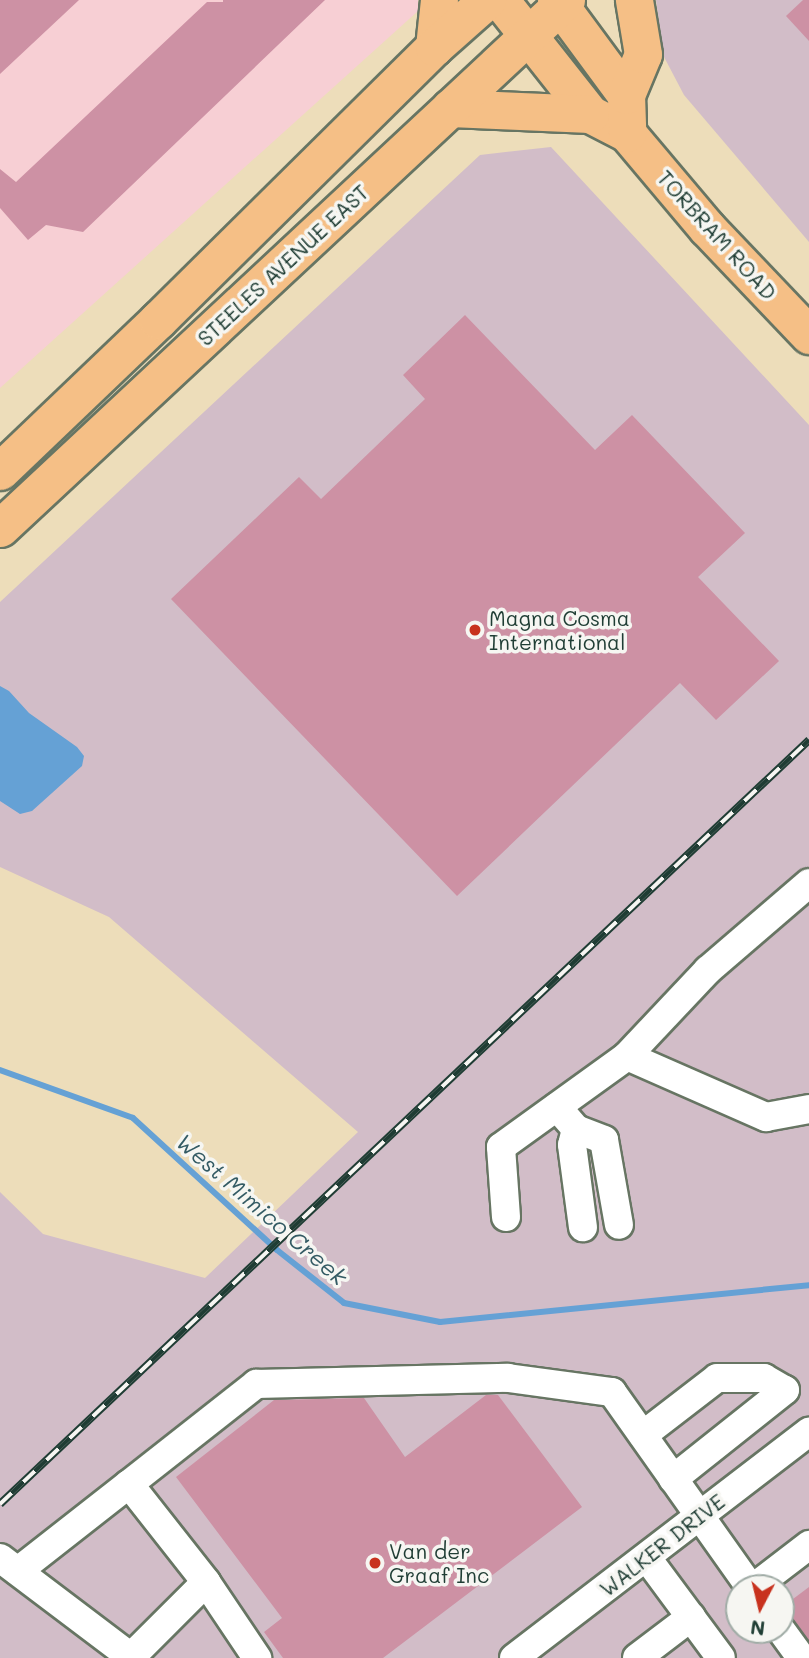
<!DOCTYPE html>
<html>
<head>
<meta charset="utf-8">
<style>
	body { margin:0 }
	#map { position:relative; width:809px; height:1658px; overflow:hidden; background:#edddba; font-family:Mali,sans-serif }
	div>[style] { position:absolute }
	[style*='--x'] { left:calc(var(--x)*1px); top:calc(var(--y)*1px); width:calc(var(--w)*1px); rotate:calc(var(--a)*1deg) }
	.built>* { inset:0; background:#f7cfd4 }
	.industrial>* { inset:0; background:#d2bdc8 }
	.water>* { inset:0; background:#65a1d5 }
	.stream>* { height:6px; margin:-3px; padding:0 3px; transform-origin:3px; border-radius:3px; background:#65a1d5 }
	.building>* { inset:0; background:#cd91a4 }
	.roads { filter:drop-shadow(2px 0 #677563) drop-shadow(-2px 0 #677563) drop-shadow(0 2px #677563) drop-shadow(0 -2px #677563) }
	.minor>* { height:28px; margin:-14px; padding:0 14px; transform-origin:14px; border-radius:14px; background:#fff }
	.major>* { height:37px; margin:-18.5px; padding:0 18.5px; transform-origin:18.5px; border-radius:18.5px; background:#f5bf86 }
	.rail>* { height:8px; margin-top:-4px; transform-origin:0; background:repeating-linear-gradient(90deg,#f6f6f2 0 16px,#1f3d34 0 32px); box-sizing:border-box; border-block:2px solid #1f3d34 }
	.dots>* { width:19px; height:19px; translate:-50% -50%; box-sizing:border-box; border:4px solid #f6f6f2; border-radius:50% }
	span { translate:-50% -50%; white-space:nowrap; text-align:center; line-height:1.15; -webkit-text-stroke:7px #f6f6f2; paint-order:stroke }
	.street-label { font-size:21px; color:#1f3d34 }
	.poi-label { font-size:21px; color:#1f3d34 }
	.left { translate:0 -50%; text-align:left }
	.water-label { font-size:23px; color:#345b64; font-style:italic }
	.north { position:absolute; left:725px; top:1574px; width:70px; height:70px; box-sizing:border-box; background:#f6f6f2; border:2px solid #a0aca6; border-radius:50%; rotate:187deg; font-size:19px; font-weight:700; line-height:28px; text-align:center; color:#1f3d34 }
	.north::after { content:''; display:block; margin:auto; width:24px; height:32px; background:#c8321e; clip-path:polygon(50% 0,100% 100%,50% 72%,0 100%) }
</style>
</head>
<body>
<div id="map">
	<div class="built">
		<i style="clip-path:polygon(0 0,418px 0,418px 11px,0 388px)"></i>
	</div>
	<div class="industrial">
		<i style="clip-path:polygon(656px 0,809px 0,809px 242px,684px 95px,663px 55px)"></i>
		<i style="clip-path:polygon(evenodd,551px 147px,809px 425px,809px 1658px,0 1658px,0 1192px,43px 1234px,205px 1278px,358px 1132px,109px 917px,0 867px,0 602px,480px 155px,551px 147px,739px 1588px,781px 1588px,781px 1630px,739px 1630px,739px 1588px)"></i>
	</div>
	<div class="water">
		<i style="clip-path:polygon(0 686px,9px 691px,29px 713px,77px 747px,84px 756px,82px 766px,32px 811px,20px 814px,0 801px)"></i>
	</div>
	<div class="stream">
		<i style="--x:0;--y:1070;--w:141;--a:19.8"></i>
		<i style="--x:133;--y:1118;--w:195;--a:42.5"></i>
		<i style="--x:277;--y:1250;--w:85;--a:38.3"></i>
		<i style="--x:344;--y:1303;--w:98;--a:11.2"></i>
		<i style="--x:440;--y:1322;--w:371;--a:-5.7"></i>
	</div>
	<div class="building">
		<i style="clip-path:polygon(0 0,79px 0,0 74px)"></i>
		<i style="clip-path:polygon(223px 0,325px 0,83px 232px,46px 225px,28px 240px,0 208px,0 169px,16px 182px,207px 2px,223px 2px)"></i>
		<i style="clip-path:polygon(803px 0,809px 0,809px 41px,786px 16px)"></i>
		<i style="clip-path:polygon(465px 315px,595px 450px,632px 415px,745px 533px,698px 577px,779px 661px,716px 720px,680px 683px,457px 896px,171px 599px,299px 477px,321px 499px,425px 399px,403px 375px)"></i>
		<i style="clip-path:polygon(486px 1395px,498px 1395px,582px 1507px,383px 1658px,283px 1658px,264px 1632px,282px 1618px,176px 1477px,274px 1400px,364px 1398px,405px 1457px)"></i>
		<i style="clip-path:polygon(809px 1587px,809px 1641px,794px 1620px,781px 1612px,781px 1608px)"></i>
	</div>
	<div class="roads">
		<div class="minor">
			<i style="--x:627;--y:1056;--w:118;--a:-46.7"></i>
			<i style="--x:708;--y:970;--w:133;--a:-40.7"></i>
			<i style="--x:557;--y:1107;--w:29;--a:49"></i>
			<i style="--x:576;--y:1129;--w:30;--a:21"></i>
			<i style="--x:604;--y:1140;--w:86;--a:80"></i>
			<i style="--x:576;--y:1129;--w:16;--a:104"></i>
			<i style="--x:572;--y:1145;--w:83;--a:82.4"></i>
			<i style="--x:506;--y:1217;--w:70;--a:-94.1"></i>
			<i style="--x:501;--y:1147;--w:155;--a:-35.8"></i>
			<i style="--x:627;--y:1056;--w:152;--a:23.7"></i>
			<i style="--x:766;--y:1117;--w:44;--a:-10.5"></i>
			<i style="--x:643;--y:1435;--w:93;--a:-37.6"></i>
			<i style="--x:717;--y:1378;--w:47;--a:0"></i>
			<i style="--x:764;--y:1378;--w:24;--a:30"></i>
			<i style="--x:785;--y:1390;--w:143;--a:141.5"></i>
			<i style="--x:129;--y:1484;--w:162;--a:-38.2"></i>
			<i style="--x:256;--y:1384;--w:252;--a:-1.4"></i>
			<i style="--x:508;--y:1378;--w:105;--a:7.7"></i>
			<i style="--x:612;--y:1392;--w:240;--a:54.7"></i>
			<i style="--x:0;--y:1558;--w:166;--a:37.1"></i>
			<i style="--x:647;--y:1558;--w:124;--a:53.5"></i>
			<i style="--x:18;--y:1571;--w:141;--a:-38.1"></i>
			<i style="--x:129;--y:1484;--w:125;--a:51.8"></i>
			<i style="--x:753;--y:1588;--w:71;--a:-37.5"></i>
			<i style="--x:781;--y:1630;--w:34;--a:54"></i>
			<i style="--x:131;--y:1657;--w:106;--a:-45"></i>
			<i style="--x:206;--y:1582;--w:92;--a:56.1"></i>
			<i style="--x:514;--y:1658;--w:372;--a:-37.5"></i>
			<i style="--x:637;--y:1658;--w:68;--a:-37.2"></i>
		</div>
		<div class="major">
			<i style="--x:500;--y:0;--w:145;--a:51.7"></i>
			<i style="--x:590;--y:114;--w:42;--a:27.2"></i>
			<i style="--x:627;--y:133;--w:124;--a:49.9"></i>
			<i style="--x:707;--y:228;--w:148;--a:46.4"></i>
			<i style="--x:556;--y:0;--w:118;--a:53.6"></i>
			<i style="--x:626;--y:95;--w:38;--a:88"></i>
			<i style="--x:434;--y:47;--w:47;--a:-83.9"></i>
			<i style="--x:626;--y:95;--w:44;--a:-67.5"></i>
			<i style="--x:643;--y:54;--w:55;--a:-99.5"></i>
			<i style="--x:450;--y:108;--w:140;--a:2.5"></i>
			<i style="--x:0;--y:471;--w:219;--a:-43.7"></i>
			<i style="--x:158;--y:320;--w:388;--a:-44.7"></i>
			<i style="--x:434;--y:47;--w:71;--a:-41.6"></i>
			<i style="--x:0;--y:528;--w:774;--a:-43.01"></i>
		</div>
	</div>
	<div class="rail">
		<i style="--x:0;--y:1504;--w:1113;--a:-43.36"></i>
	</div>
	<div class="dots">
		<i style="left:475px;top:630px;background:#c8321e"></i>
		<i style="left:375px;top:1563px;background:#c8321e"></i>
	</div>
	<div class="street-label">
		<span style="left:717px;top:235px;rotate:48deg">TORBRAM ROAD</span>
		<span style="left:283px;top:265px;rotate:-43deg">STEELES AVENUE EAST</span>
		<span style="left:662px;top:1545px;rotate:-38deg">WALKER DRIVE</span>
	</div>
	<div class="poi-label">
		<span class="left" style="left:489px;top:630px">Magna Cosma<br>International</span>
		<span class="left" style="left:389px;top:1563px">Van der<br>Graaf Inc</span>
	</div>
	<div class="water-label">
		<span style="left:262px;top:1209px;rotate:41deg">West Mimico Creek</span>
	</div>
	<div class="north">N</div>
</div>
</body>
</html>
